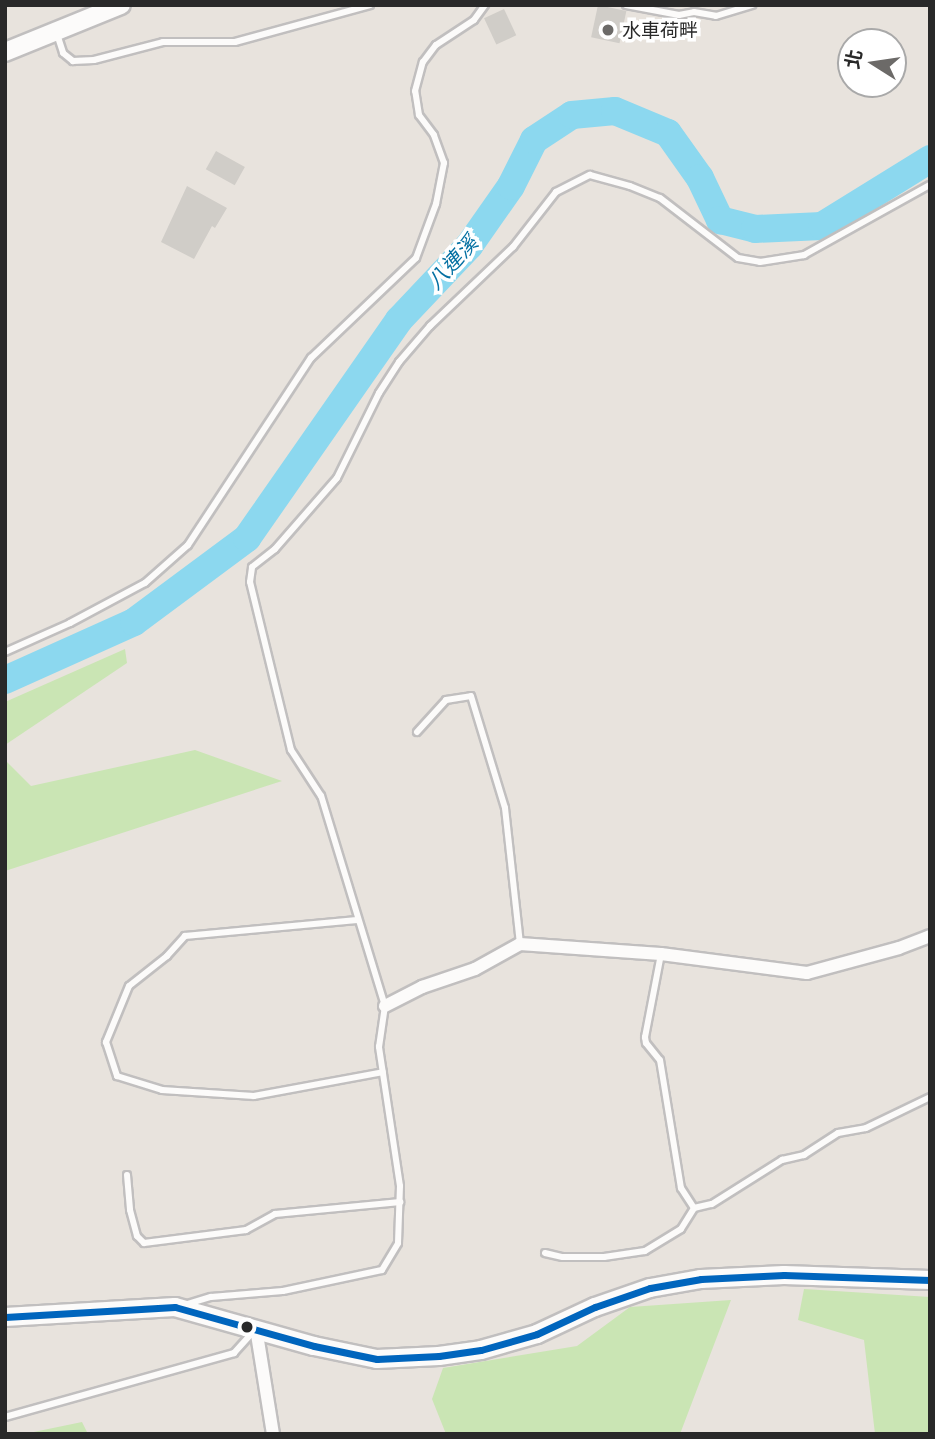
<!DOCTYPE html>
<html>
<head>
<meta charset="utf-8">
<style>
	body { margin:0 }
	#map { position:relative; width:935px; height:1439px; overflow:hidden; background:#e8e3dd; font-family:"Titillium Web","Noto Sans TC",sans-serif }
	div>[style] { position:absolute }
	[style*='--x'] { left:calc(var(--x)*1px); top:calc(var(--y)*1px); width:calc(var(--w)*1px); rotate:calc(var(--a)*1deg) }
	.green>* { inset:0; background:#cae5b4 }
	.river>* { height:28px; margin:-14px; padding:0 14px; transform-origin:14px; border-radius:14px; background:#8cd8ef }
	.building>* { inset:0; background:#d0cdc8; transform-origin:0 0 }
	.roads { filter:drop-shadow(2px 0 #c1bfbf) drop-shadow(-2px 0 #c1bfbf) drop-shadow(0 2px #c1bfbf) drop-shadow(0 -2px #c1bfbf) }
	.lane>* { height:6px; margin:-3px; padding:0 3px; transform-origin:3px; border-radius:3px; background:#fcfbfa }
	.street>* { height:12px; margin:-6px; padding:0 6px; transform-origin:6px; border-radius:6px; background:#fcfbfa }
	.secondary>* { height:18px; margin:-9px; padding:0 9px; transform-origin:9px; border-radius:9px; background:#fcfbfa }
	.bus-1>* { height:7px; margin:-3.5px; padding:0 3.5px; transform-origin:3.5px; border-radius:3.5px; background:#0065bd }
	.dots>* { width:19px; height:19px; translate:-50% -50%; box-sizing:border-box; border:4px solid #fff; border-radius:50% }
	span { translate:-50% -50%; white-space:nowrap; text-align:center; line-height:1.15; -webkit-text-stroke:7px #fff; paint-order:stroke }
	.poi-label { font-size:19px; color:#292929 }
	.left { translate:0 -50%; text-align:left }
	.water-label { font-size:21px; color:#0470a2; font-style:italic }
	.frame { position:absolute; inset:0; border:7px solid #292929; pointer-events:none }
	.north { position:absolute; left:837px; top:28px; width:70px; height:70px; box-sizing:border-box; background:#fff; border:2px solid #a9a9a9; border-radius:50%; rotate:282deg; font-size:19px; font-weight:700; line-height:28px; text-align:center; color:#292929 }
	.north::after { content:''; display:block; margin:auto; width:24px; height:32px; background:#6c6a68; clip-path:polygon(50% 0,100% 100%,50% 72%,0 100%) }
</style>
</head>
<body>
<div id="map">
	<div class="green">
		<i style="clip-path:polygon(125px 649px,127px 663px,5px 745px,5px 702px)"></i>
		<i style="clip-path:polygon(195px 750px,282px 781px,5px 871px,5px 760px,31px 786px)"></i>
		<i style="clip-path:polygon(804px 1289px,930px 1297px,930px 1434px,875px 1434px,864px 1340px,798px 1320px)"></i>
		<i style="clip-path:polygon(731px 1300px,680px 1434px,446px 1434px,432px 1399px,443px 1368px,577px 1346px,630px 1307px)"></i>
		<i style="clip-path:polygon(82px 1422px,88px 1434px,24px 1434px)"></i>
	</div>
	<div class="river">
		<i style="--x:5;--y:680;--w:141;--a:-24.2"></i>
		<i style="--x:134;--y:622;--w:141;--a:-36.6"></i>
		<i style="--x:247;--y:538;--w:266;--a:-55.1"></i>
		<i style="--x:399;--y:320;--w:102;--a:-46.6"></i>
		<i style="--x:469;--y:246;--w:73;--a:-55"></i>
		<i style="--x:511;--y:186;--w:51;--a:-63.4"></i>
		<i style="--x:534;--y:140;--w:45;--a:-33.3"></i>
		<i style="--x:572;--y:115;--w:43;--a:-5.3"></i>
		<i style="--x:615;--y:111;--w:57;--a:22.5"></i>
		<i style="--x:668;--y:133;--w:55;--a:54.6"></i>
		<i style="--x:700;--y:178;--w:47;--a:64.5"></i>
		<i style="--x:720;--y:220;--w:36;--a:14"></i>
		<i style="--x:755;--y:229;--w:67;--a:-2.6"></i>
		<i style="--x:822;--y:226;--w:127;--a:-31.8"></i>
	</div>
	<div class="building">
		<i style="left:598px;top:5px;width:29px;height:33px;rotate:12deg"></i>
		<i style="left:504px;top:9px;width:29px;height:22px;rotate:65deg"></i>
		<i style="left:216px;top:151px;width:33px;height:21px;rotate:29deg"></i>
		<i style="clip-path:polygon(187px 186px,227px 208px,215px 228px,212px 226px,194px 259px,161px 242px)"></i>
	</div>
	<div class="roads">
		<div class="lane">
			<i style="--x:626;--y:5;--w:54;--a:10.7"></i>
			<i style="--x:679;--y:15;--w:15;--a:-11"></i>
			<i style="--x:694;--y:12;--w:22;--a:10"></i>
			<i style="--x:716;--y:16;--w:38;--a:-17"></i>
			<i style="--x:57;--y:34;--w:20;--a:72"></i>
			<i style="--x:63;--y:53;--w:13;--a:39"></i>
			<i style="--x:73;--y:61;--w:21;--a:-3"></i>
			<i style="--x:94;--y:60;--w:71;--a:-14.6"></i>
			<i style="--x:163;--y:42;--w:72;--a:0"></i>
			<i style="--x:235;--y:42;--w:140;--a:-15.3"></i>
			<i style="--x:5;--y:652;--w:71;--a:-24"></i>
			<i style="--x:70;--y:623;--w:85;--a:-28.1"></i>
			<i style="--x:145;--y:583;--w:57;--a:-41.5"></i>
			<i style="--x:188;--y:545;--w:224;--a:-56.7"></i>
			<i style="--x:311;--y:358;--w:145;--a:-43.6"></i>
			<i style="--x:416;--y:258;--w:58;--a:-69.7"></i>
			<i style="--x:436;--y:204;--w:42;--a:-79"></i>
			<i style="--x:444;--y:163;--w:30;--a:-110"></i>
			<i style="--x:434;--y:135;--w:25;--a:-127"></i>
			<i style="--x:419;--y:115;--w:24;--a:-99"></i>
			<i style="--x:415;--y:91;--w:30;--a:-75"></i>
			<i style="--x:423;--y:62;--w:21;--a:-53"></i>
			<i style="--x:436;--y:45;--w:45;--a:-33.3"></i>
			<i style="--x:474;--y:20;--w:19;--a:-54"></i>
			<i style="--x:417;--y:732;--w:43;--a:-47.8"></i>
			<i style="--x:446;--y:700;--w:25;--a:-9"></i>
			<i style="--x:471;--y:696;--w:117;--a:73.1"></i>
			<i style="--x:505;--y:808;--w:137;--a:83.7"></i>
			<i style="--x:357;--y:920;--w:173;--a:174.7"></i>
			<i style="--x:185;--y:936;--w:27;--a:132"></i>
			<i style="--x:167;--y:956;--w:48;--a:141.7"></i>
			<i style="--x:129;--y:986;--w:61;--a:112.3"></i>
			<i style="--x:106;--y:1042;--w:36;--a:72"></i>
			<i style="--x:117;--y:1076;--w:47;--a:17.3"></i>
			<i style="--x:162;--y:1090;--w:92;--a:3.7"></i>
			<i style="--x:254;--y:1096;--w:131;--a:-10.5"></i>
			<i style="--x:661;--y:954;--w:85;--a:100.9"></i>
			<i style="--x:645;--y:1037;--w:6;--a:81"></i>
			<i style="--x:646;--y:1043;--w:22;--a:51"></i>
			<i style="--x:660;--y:1060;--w:130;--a:80.7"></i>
			<i style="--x:681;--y:1188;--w:24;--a:57"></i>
			<i style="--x:127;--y:1175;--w:35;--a:85"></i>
			<i style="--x:130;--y:1210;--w:27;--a:75"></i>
			<i style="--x:137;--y:1236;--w:10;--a:45"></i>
			<i style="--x:144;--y:1243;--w:103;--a:-7.3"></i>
			<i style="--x:246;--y:1230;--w:33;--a:-29"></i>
			<i style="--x:275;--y:1214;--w:126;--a:-5.5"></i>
			<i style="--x:545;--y:1253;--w:18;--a:13"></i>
			<i style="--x:563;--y:1257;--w:41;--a:0"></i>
			<i style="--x:604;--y:1257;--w:41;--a:-8.3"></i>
			<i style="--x:645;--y:1251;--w:42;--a:-31.4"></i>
			<i style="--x:681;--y:1229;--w:25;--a:-58"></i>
			<i style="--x:694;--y:1208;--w:18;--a:-13"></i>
			<i style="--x:712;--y:1204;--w:83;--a:-32.2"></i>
			<i style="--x:782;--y:1160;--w:23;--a:-13"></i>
			<i style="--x:804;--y:1155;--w:40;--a:-32.9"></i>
			<i style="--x:838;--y:1133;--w:28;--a:-10"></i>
			<i style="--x:866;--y:1128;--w:71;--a:-25.8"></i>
			<i style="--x:184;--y:1305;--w:28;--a:-17"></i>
			<i style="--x:211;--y:1297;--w:72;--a:-4.8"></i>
			<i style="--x:283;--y:1291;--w:101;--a:-12"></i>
			<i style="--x:382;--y:1270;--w:31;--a:-59"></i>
			<i style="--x:398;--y:1243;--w:57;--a:-88"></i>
			<i style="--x:400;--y:1186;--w:141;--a:-98.6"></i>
			<i style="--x:379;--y:1047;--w:41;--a:-81.7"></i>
			<i style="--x:385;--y:1006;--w:220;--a:-106.9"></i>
			<i style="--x:321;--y:796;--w:55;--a:-123.1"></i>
			<i style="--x:291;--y:750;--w:173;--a:-103.7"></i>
			<i style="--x:250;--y:582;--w:15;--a:-82"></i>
			<i style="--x:252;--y:567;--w:29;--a:-38"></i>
			<i style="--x:275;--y:549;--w:94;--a:-48.9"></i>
			<i style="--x:337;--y:478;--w:95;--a:-63.7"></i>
			<i style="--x:379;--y:393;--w:37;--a:-57"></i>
			<i style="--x:399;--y:362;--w:48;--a:-49.3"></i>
			<i style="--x:430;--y:326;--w:115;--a:-43.6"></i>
			<i style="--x:513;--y:247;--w:70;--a:-52"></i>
			<i style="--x:556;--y:192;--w:38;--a:-27"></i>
			<i style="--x:590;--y:175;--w:41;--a:15.4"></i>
			<i style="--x:630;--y:186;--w:32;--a:22"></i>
			<i style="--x:660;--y:198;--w:98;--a:37.6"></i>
			<i style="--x:738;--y:258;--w:22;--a:10"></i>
			<i style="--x:760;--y:262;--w:45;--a:-9"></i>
			<i style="--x:804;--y:255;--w:144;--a:-29.1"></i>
			<i style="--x:5;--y:1417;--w:238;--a:-15.6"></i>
			<i style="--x:234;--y:1353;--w:28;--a:-48"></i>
		</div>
		<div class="street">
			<i style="--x:385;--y:1006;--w:42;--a:-27.2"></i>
			<i style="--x:422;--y:987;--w:56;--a:-18.8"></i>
			<i style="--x:475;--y:969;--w:51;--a:-29.1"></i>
			<i style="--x:520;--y:944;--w:141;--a:4.1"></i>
			<i style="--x:661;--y:954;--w:147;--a:7.4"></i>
			<i style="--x:807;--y:973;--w:95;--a:-15.2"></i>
			<i style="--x:899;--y:948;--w:33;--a:-21"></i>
			<i style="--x:256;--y:1328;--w:107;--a:80.9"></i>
		</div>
		<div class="secondary">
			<i style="--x:5;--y:52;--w:125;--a:-22.1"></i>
			<i style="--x:5;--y:1317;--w:170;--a:-3.4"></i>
			<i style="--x:175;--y:1307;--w:144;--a:15.7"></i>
			<i style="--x:314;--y:1346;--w:64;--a:11.7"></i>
			<i style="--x:377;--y:1359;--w:62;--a:-2.8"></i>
			<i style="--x:439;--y:1356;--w:42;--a:-8.1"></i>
			<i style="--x:481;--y:1350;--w:58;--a:-15.9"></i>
			<i style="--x:537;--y:1334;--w:64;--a:-25"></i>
			<i style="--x:595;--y:1307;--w:58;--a:-19.1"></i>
			<i style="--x:650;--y:1288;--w:52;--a:-10"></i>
			<i style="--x:701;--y:1279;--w:83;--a:-2.8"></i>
			<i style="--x:784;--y:1275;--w:146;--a:2"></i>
		</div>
	</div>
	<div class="bus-1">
		<i style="--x:5;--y:1317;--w:170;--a:-3.4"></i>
		<i style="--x:175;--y:1307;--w:144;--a:15.7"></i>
		<i style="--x:314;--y:1346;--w:64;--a:11.7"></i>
		<i style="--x:377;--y:1359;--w:62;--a:-2.8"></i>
		<i style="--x:439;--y:1356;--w:42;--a:-8.1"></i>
		<i style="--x:481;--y:1350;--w:58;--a:-15.9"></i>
		<i style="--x:537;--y:1334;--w:64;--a:-25"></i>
		<i style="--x:595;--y:1307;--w:58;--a:-19.1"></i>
		<i style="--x:650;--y:1288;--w:52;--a:-10"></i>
		<i style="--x:701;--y:1279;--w:83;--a:-2.8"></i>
		<i style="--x:784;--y:1275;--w:146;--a:2"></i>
	</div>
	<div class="dots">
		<i style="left:608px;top:30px;background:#6c6a68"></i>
		<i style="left:247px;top:1327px;background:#292929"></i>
	</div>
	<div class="poi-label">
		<span class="left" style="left:622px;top:30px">水車荷畔</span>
	</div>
	<div class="water-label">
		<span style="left:452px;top:262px;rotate:-48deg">八連溪</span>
	</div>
	<div class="frame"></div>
	<div class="north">北</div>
</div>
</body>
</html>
